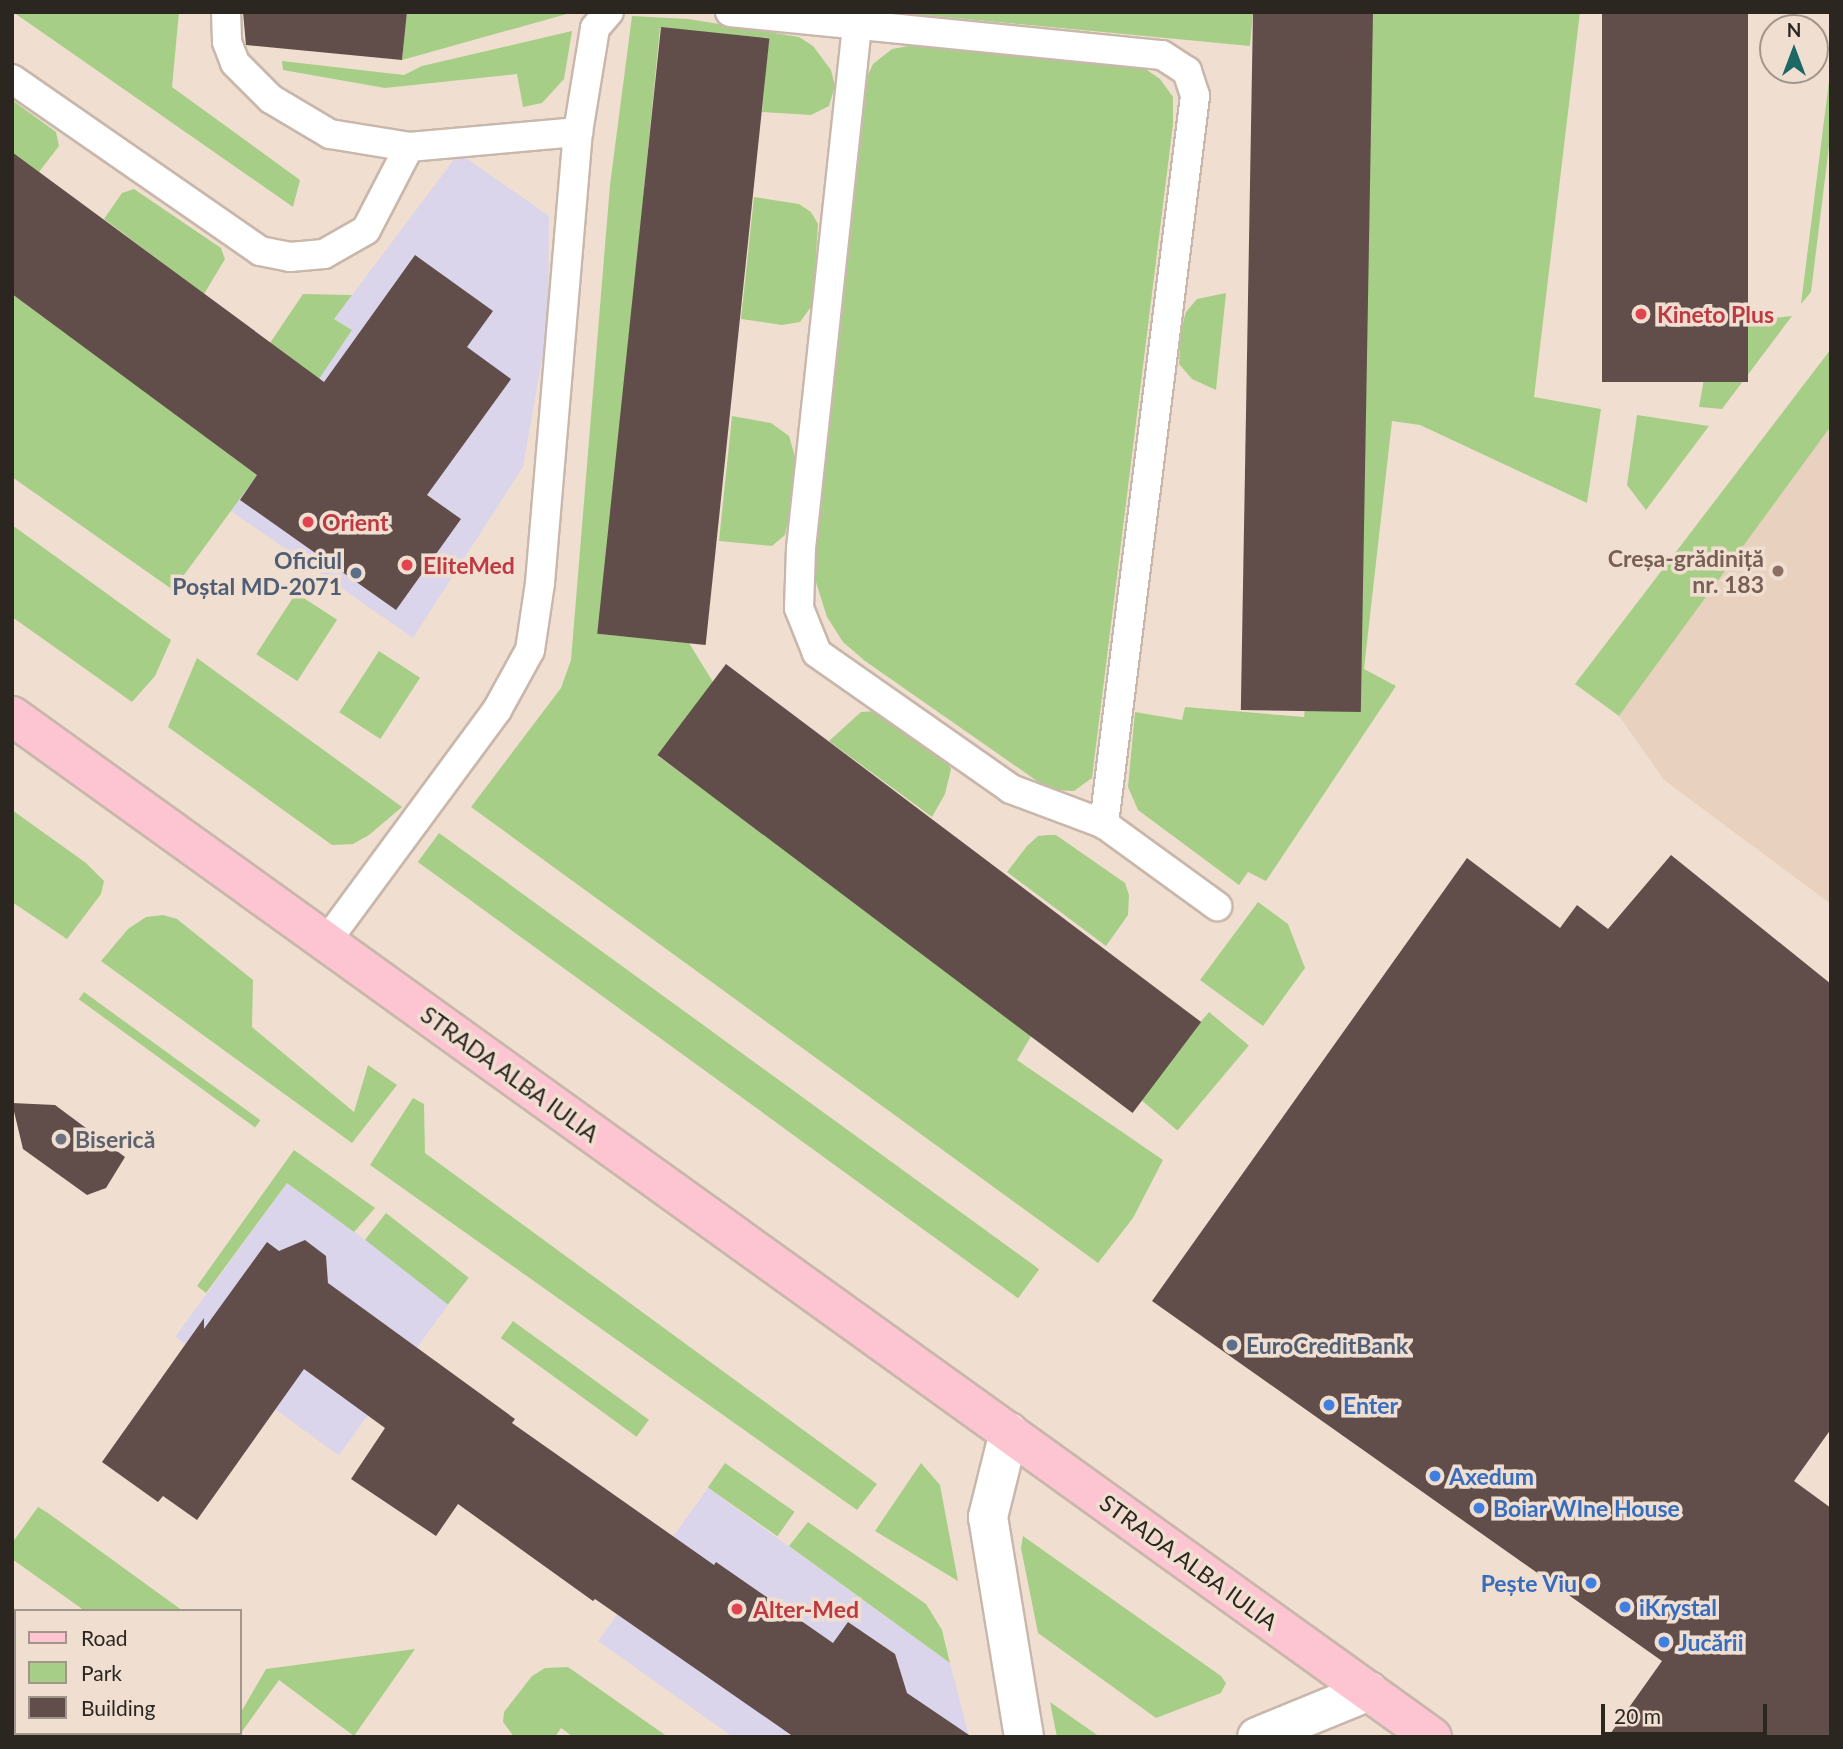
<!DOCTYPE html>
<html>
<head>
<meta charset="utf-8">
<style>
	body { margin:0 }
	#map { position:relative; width:1843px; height:1749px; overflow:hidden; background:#f0dfd1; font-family:Lato,sans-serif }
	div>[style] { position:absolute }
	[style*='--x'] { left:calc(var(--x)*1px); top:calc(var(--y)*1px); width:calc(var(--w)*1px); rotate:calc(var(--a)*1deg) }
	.commercial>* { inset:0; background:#dad5ea; transform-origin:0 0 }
	.built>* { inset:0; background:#e8d1be }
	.green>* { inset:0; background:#a7ce87; transform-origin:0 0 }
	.building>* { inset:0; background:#614e4b; transform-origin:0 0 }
	.roads { filter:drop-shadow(2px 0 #c8b7aa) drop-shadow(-2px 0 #c8b7aa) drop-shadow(0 2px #c8b7aa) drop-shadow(0 -2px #c8b7aa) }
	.service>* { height:28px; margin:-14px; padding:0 14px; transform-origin:14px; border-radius:14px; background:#fff }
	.minor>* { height:38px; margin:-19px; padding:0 19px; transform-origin:19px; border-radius:19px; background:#fff }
	.primary>* { height:38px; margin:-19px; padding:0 19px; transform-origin:19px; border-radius:19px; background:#fdc5d1 }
	.dots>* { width:19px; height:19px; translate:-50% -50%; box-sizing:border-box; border:4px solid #f0dfd1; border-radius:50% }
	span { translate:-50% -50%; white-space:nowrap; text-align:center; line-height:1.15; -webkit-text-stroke:7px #f0dfd1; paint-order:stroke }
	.health-label { font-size:23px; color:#be3a42; font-weight:700 }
	.left { translate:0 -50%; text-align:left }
	.education-label { font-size:23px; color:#785e54; font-weight:700 }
	.right { translate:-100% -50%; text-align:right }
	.service-label { font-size:23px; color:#4e5e75; font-weight:700 }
	.street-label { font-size:23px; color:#2c2621 }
	.worship-label { font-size:23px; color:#5b616d; font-weight:700 }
	.shop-label { font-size:23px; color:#366cbe; font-weight:700 }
	.frame { position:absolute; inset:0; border:14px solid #2c2621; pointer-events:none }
	.legend { position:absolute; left:14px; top:1609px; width:228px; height:126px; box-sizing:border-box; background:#f0dfd1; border:2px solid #a2958b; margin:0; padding:9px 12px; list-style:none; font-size:21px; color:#2c2621 }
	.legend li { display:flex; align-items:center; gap:14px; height:35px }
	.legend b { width:35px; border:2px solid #a2958b }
	.north { position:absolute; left:1759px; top:14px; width:70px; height:70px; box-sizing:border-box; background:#f0dfd1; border:2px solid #a2958b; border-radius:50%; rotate:0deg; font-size:19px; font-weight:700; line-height:28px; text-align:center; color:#2c2621 }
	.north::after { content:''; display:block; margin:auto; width:24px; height:32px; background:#1d6864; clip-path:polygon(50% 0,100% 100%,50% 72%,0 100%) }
	.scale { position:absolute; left:1601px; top:1704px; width:166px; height:32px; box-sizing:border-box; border:4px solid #2c2621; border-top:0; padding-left:9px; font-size:21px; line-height:24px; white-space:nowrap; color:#2c2621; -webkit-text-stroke:5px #f0dfd1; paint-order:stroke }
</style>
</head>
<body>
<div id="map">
	<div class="commercial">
		<i style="clip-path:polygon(459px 153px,549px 216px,548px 325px,523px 467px,413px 638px,231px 511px,257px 474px,250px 470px,352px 330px,334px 319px)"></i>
		<i style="left:287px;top:1183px;width:202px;height:190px;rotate:36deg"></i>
		<i style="clip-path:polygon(708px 1488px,950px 1663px,969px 1737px,733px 1737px,598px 1641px)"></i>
	</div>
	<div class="built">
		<i style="clip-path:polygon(1831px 426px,1831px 904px,1664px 780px,1619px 716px)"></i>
	</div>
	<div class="green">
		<i style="clip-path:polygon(13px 12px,179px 12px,172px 87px,300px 180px,293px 207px)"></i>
		<i style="clip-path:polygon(407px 12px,574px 12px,402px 60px)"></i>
		<i style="clip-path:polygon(892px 12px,1253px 12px,1250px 46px)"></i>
		<i style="clip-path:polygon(1341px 12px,1580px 12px,1534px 397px,1601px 409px,1587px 503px,1420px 425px,1392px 421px,1364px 669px,1396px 686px,1266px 881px,1248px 872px,1239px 885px,1138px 810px,1128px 787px,1135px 712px,1182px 720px,1185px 707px,1304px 717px,1373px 16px)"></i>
		<i style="clip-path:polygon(632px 16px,688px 19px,799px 37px,813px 46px,831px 70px,835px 86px,829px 106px,811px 115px,762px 112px,769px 38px,660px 28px,600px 634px,689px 643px,713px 682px,658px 756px,1033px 1033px,1017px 1060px,1163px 1160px,1133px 1218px,1098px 1263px,471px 807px,561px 688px,571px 660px,610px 185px)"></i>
		<i style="clip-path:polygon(572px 31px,564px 79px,542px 103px,523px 107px,517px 74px,385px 88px,283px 70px,282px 61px,404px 75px,422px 66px)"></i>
		<i style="clip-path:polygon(909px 46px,1144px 68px,1160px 79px,1173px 97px,1173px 124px,1092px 778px,1074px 791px,1055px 790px,1037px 781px,865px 661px,843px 642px,827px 617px,814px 576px,868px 75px,873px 64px,892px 49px)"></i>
		<i style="clip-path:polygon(1831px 65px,1831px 130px,1811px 292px,1801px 304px)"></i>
		<i style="clip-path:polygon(12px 100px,56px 132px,59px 146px,39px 172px,12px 152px)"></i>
		<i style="clip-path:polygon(134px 189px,221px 248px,225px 259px,204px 294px,104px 219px,122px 193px)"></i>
		<i style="clip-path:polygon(754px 197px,799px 204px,811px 212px,818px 224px,813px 304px,800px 322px,782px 325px,741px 319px)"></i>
		<i style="clip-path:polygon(1226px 293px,1216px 390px,1192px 379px,1179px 364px,1181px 329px,1186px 312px,1197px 299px)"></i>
		<i style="clip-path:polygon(12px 294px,258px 474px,173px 590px,12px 477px)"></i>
		<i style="clip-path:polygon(303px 294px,352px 295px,334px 319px,352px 330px,319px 379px,270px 343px)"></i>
		<i style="clip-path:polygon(1731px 315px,1756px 320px,1792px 316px,1722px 409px,1699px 407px,1704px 379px,1720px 377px)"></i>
		<i style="clip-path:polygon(1831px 349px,1831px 426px,1619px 716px,1575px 684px)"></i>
		<i style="clip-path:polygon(1637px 415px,1709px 426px,1646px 510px,1627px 485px)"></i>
		<i style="clip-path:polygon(732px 416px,771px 423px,789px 436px,796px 460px,792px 504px,785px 535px,772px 546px,719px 541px)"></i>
		<i style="clip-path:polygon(12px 525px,171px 640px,155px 676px,132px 702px,12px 617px)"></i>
		<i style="left:296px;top:593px;width:49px;height:73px;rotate:33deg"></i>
		<i style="left:379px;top:651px;width:49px;height:73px;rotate:33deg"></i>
		<i style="clip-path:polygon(197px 658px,402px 807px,369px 835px,353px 844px,332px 845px,168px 727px)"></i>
		<i style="clip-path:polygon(876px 711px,942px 755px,951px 769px,945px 794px,932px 817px,829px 741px,861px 712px)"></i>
		<i style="clip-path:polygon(12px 810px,86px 863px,104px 881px,101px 894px,67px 939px,12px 902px)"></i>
		<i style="left:439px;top:833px;width:742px;height:36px;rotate:36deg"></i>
		<i style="clip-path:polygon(1048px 835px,1056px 835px,1125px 883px,1129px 895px,1128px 915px,1106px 946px,1007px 872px,1027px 846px,1038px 836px)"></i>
		<i style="clip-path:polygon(1258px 902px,1288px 924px,1305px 968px,1263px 1026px,1200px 980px)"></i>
		<i style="clip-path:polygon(163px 915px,177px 919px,253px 980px,252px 1027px,354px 1112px,368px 1065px,397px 1085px,352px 1143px,101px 961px,128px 929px,146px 917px)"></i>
		<i style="left:84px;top:992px;width:218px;height:9px;rotate:36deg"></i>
		<i style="left:1209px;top:1012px;width:52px;height:111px;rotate:40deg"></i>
		<i style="clip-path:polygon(413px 1098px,424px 1104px,425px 1153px,877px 1484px,857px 1510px,370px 1165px)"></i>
		<i style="clip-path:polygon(294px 1150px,375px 1208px,354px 1232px,287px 1183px,206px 1293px,197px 1286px)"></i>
		<i style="left:386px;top:1213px;width:105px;height:34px;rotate:38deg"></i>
		<i style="left:513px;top:1321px;width:168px;height:21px;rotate:36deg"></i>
		<i style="left:725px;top:1463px;width:85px;height:30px;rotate:35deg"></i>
		<i style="clip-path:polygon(921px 1463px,940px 1485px,958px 1581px,875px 1531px)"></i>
		<i style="clip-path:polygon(38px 1507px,48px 1513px,183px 1611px,85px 1611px,12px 1559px,12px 1543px)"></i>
		<i style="clip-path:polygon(808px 1522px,926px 1604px,942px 1630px,950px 1663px,789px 1546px)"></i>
		<i style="clip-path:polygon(1023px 1536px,1221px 1676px,1226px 1683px,1221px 1693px,1156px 1718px,1038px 1633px,1021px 1548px)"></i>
		<i style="clip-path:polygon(415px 1649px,354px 1736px,279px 1680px,238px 1737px,168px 1737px,168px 1733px,240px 1733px,240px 1714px,266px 1669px)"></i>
		<i style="clip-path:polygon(568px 1667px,668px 1737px,573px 1737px,561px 1728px,555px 1737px,514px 1737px,503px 1722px,504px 1712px,532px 1676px,545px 1668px)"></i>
		<i style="clip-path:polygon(1050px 1702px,1100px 1737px,1057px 1737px)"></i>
	</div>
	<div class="building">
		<i style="clip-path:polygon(243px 12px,407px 12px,402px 60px,246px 45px)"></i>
		<i style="left:1253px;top:12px;width:120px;height:698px;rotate:1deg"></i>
		<i style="left:1602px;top:12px;width:146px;height:370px"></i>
		<i style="left:661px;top:27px;width:109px;height:610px;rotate:6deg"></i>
		<i style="clip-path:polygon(12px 152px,324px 382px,415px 255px,493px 311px,467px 347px,511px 379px,427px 495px,461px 519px,396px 610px,240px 500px,257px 475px,12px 294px)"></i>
		<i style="left:726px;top:664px;width:595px;height:114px;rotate:37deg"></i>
		<i style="clip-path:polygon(1671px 855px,1831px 984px,1831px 1429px,1794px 1481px,1831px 1508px,1831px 1737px,1608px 1737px,1662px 1661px,1152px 1301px,1467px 858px,1560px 928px,1577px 905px,1608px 929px)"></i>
		<i style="clip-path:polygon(12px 1103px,55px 1105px,125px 1157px,106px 1188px,87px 1195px,23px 1149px)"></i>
		<i style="clip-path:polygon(305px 1240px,326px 1256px,328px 1283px,515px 1419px,512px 1423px,714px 1565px,716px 1562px,833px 1643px,848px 1622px,895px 1654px,907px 1693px,972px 1737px,794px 1737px,595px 1599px,593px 1601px,458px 1504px,436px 1536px,351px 1479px,385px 1428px,304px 1369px,197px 1520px,163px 1496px,158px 1502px,102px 1462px,204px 1318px,204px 1329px,267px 1242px,279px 1251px)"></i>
	</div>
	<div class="roads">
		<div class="service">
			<i style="--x:226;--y:12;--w:30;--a:88"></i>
			<i style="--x:227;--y:42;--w:22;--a:69"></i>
			<i style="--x:235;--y:63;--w:51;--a:45"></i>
			<i style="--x:271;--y:99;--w:69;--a:30.7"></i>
			<i style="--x:330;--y:134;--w:80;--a:9.3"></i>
			<i style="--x:730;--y:12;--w:434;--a:5.7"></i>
			<i style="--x:1162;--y:55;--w:30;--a:33"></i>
			<i style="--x:1187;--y:71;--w:26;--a:72"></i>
			<i style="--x:1195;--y:96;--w:734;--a:97.13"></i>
			<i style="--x:857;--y:26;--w:525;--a:96.12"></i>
			<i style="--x:801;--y:548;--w:60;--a:91.9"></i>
			<i style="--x:799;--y:608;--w:48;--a:68.2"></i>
			<i style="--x:817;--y:653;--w:237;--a:35"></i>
			<i style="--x:1011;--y:789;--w:99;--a:20.6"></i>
			<i style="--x:1104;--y:824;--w:140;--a:36"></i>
			<i style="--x:12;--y:79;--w:302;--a:34.7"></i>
			<i style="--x:260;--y:251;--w:31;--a:11"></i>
			<i style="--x:290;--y:257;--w:34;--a:-5"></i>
			<i style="--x:324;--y:254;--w:48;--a:-29.7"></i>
			<i style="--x:366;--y:230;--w:93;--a:-62.6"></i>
			<i style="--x:409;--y:147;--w:170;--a:-5.1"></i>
			<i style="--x:326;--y:942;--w:288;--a:-53.6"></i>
			<i style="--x:497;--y:710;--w:68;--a:-61.2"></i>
			<i style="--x:530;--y:650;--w:68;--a:-81.5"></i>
			<i style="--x:540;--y:583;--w:453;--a:-85.2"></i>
			<i style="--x:578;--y:132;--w:105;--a:-80.7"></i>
			<i style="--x:595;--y:28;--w:21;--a:-49"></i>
		</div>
		<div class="minor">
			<i style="--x:1009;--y:1432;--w:88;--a:103.9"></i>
			<i style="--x:988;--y:1517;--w:223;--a:80.7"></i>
			<i style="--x:1257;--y:1737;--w:121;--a:-22.3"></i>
		</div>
		<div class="primary">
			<i style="--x:12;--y:716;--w:1749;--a:35.72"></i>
		</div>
	</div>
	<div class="dots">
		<i style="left:1641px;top:314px;background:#e0444e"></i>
		<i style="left:308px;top:522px;background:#e0444e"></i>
		<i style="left:407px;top:565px;background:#e0444e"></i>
		<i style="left:1778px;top:571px;background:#8d6e63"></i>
		<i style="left:356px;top:573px;background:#5c6f8a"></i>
		<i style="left:61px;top:1139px;background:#6b7280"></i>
		<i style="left:1232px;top:1345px;background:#5c6f8a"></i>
		<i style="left:1329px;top:1405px;background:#3f7fe0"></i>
		<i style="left:1435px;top:1476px;background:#3f7fe0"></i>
		<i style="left:1479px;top:1508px;background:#3f7fe0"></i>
		<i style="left:1591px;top:1583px;background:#3f7fe0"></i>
		<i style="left:1625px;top:1607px;background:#3f7fe0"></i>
		<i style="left:737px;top:1609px;background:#e0444e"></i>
		<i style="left:1664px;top:1642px;background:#3f7fe0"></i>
	</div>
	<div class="health-label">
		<span class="left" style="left:1657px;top:314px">Kineto Plus</span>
		<span class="left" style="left:322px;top:522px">Orient</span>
		<span class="left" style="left:423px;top:565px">EliteMed</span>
		<span class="left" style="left:753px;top:1609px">Alter-Med</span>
	</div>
	<div class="education-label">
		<span class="right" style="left:1764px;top:571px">Creșa-grădiniță<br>nr. 183</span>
	</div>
	<div class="service-label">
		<span class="right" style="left:342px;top:573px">Oficiul<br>Poștal MD-2071</span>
		<span class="left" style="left:1246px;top:1345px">EuroCreditBank</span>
	</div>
	<div class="street-label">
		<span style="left:510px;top:1074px;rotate:36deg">STRADA ALBA IULIA</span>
		<span style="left:1189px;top:1562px;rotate:36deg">STRADA ALBA IULIA</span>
	</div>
	<div class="worship-label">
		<span class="left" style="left:75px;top:1139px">Biserică</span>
	</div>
	<div class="shop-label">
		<span class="left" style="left:1343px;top:1405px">Enter</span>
		<span class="left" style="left:1449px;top:1476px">Axedum</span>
		<span class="left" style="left:1493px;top:1508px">Boiar WIne House</span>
		<span class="right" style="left:1577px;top:1583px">Pește Viu</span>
		<span class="left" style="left:1639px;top:1607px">iKrystal</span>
		<span class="left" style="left:1678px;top:1642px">Jucării</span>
	</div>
	<div class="frame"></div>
	<ul class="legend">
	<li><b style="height:9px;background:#fdc5d1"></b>Road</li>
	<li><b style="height:19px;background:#a7ce87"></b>Park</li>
	<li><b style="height:19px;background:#614e4b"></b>Building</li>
	</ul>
	<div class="north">N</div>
	<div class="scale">20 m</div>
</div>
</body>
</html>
